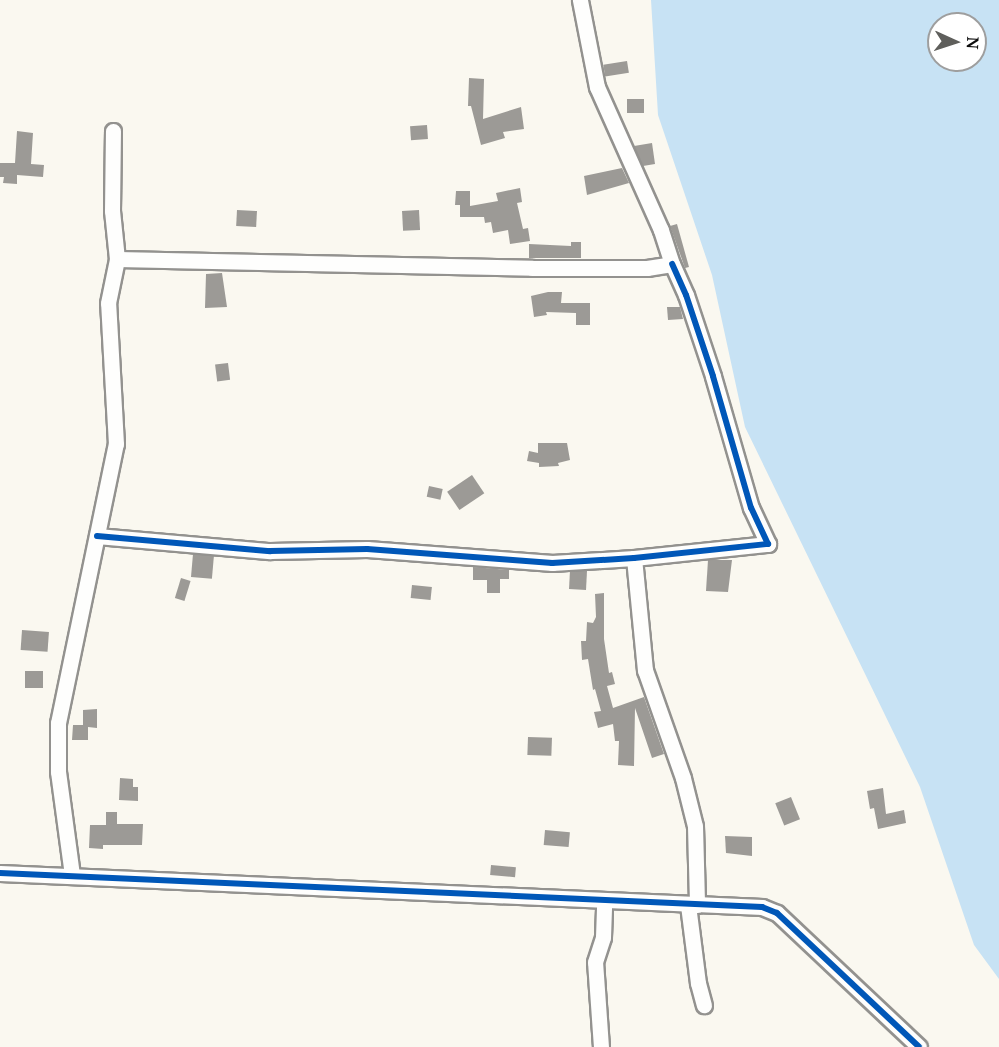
<!DOCTYPE html>
<html>
<head>
<meta charset="utf-8">
<style>
	body { margin:0 }
	#map { position:relative; width:999px; height:1047px; overflow:hidden; background:#faf8f0; font-family:"Noto Serif",serif }
	div>[style] { position:absolute }
	[style*='--x'] { left:calc(var(--x)*1px); top:calc(var(--y)*1px); width:calc(var(--w)*1px); rotate:calc(var(--a)*1deg) }
	.water>* { inset:0; background:#c7e2f4 }
	.building>* { inset:0; background:#9c9a96; transform-origin:0 0 }
	.roads { filter:drop-shadow(2px 0 #93928f) drop-shadow(-2px 0 #93928f) drop-shadow(0 2px #93928f) drop-shadow(0 -2px #93928f) }
	.minor>* { height:15px; margin:-7.5px; padding:0 7.5px; transform-origin:7.5px; border-radius:7.5px; background:#fefefd }
	.cycleway>* { height:6px; margin:-3px; padding:0 3px; transform-origin:3px; border-radius:3px; background:#0057b8 }
	span { translate:-50% -50%; white-space:nowrap; text-align:center; line-height:1.15; -webkit-text-stroke:6px #fff; paint-order:stroke }
	.north { position:absolute; left:927px; top:12px; width:60px; height:60px; box-sizing:border-box; background:#fff; border:2px solid #9e9e9e; border-radius:50%; rotate:93deg; font-size:16px; font-weight:700; line-height:24px; text-align:center; color:#0c0c0c }
	.north::after { content:''; display:block; margin:auto; width:21px; height:27px; background:#5f5f5c; clip-path:polygon(50% 0,100% 100%,50% 72%,0 100%) }
</style>
</head>
<body>
<div id="map">
	<div class="water">
		<i style="clip-path:polygon(evenodd,651px 0,999px 0,999px 979px,974px 945px,920px 787px,745px 427px,712px 275px,658px 115px,651px 0,939px 24px,975px 24px,975px 60px,939px 60px,939px 24px)"></i>
	</div>
	<div class="building">
		<i style="left:627px;top:61px;width:12px;height:24px;rotate:81deg"></i>
		<i style="clip-path:polygon(469px 78px,484px 79px,483px 119px,521px 107px,524px 129px,503px 132px,505px 138px,481px 145px,471px 106px,468px 106px)"></i>
		<i style="left:627px;top:99px;width:17px;height:14px"></i>
		<i style="left:427px;top:125px;width:14px;height:17px;rotate:86deg"></i>
		<i style="clip-path:polygon(17px 131px,33px 133px,31px 164px,44px 165px,43px 177px,17px 175px,17px 184px,3px 183px,4px 177px,0 177px,0 163px,15px 163px)"></i>
		<i style="clip-path:polygon(652px 143px,655px 164px,643px 166px,634px 146px)"></i>
		<i style="clip-path:polygon(622px 168px,629px 183px,587px 195px,584px 176px)"></i>
		<i style="clip-path:polygon(520px 188px,522px 202px,517px 203px,523px 229px,528px 228px,530px 241px,510px 244px,508px 230px,493px 233px,491px 222px,485px 223px,484px 217px,460px 217px,460px 205px,455px 205px,456px 191px,470px 191px,470px 206px,498px 201px,496px 193px)"></i>
		<i style="left:237px;top:210px;width:20px;height:16px;rotate:3deg"></i>
		<i style="left:419px;top:210px;width:20px;height:17px;rotate:87deg"></i>
		<i style="clip-path:polygon(677px 224px,689px 267px,685px 268px,670px 226px)"></i>
		<i style="clip-path:polygon(571px 242px,581px 242px,581px 258px,529px 258px,529px 244px,571px 246px)"></i>
		<i style="clip-path:polygon(222px 273px,227px 307px,205px 308px,206px 274px)"></i>
		<i style="clip-path:polygon(548px 292px,562px 292px,561px 303px,590px 303px,590px 325px,576px 325px,576px 313px,546px 312px,547px 315px,534px 317px,531px 296px)"></i>
		<i style="clip-path:polygon(667px 307px,680px 307px,683px 319px,668px 320px)"></i>
		<i style="left:228px;top:363px;width:17px;height:13px;rotate:83deg"></i>
		<i style="clip-path:polygon(538px 443px,567px 443px,570px 460px,558px 463px,559px 466px,539px 467px,539px 463px,527px 461px,529px 451px,538px 453px)"></i>
		<i style="left:472px;top:475px;width:22px;height:30px;rotate:56deg"></i>
		<i style="left:429px;top:486px;width:14px;height:11px;rotate:12deg"></i>
		<i style="left:193px;top:554px;width:21px;height:23px;rotate:5deg"></i>
		<i style="clip-path:polygon(708px 560px,732px 560px,728px 592px,706px 591px)"></i>
		<i style="clip-path:polygon(473px 567px,509px 570px,509px 579px,500px 579px,500px 593px,487px 593px,487px 580px,473px 580px)"></i>
		<i style="left:587px;top:571px;width:19px;height:17px;rotate:93deg"></i>
		<i style="left:181px;top:578px;width:10px;height:21px;rotate:17deg"></i>
		<i style="left:412px;top:585px;width:20px;height:13px;rotate:6deg"></i>
		<i style="clip-path:polygon(604px 593px,604px 639px,609px 673px,612px 672px,615px 684px,607px 686px,613px 708px,644px 697px,664px 754px,652px 758px,635px 708px,634px 766px,618px 765px,619px 741px,615px 741px,613px 724px,598px 728px,594px 712px,601px 711px,595px 689px,593px 690px,588px 659px,582px 660px,581px 641px,586px 641px,587px 622px,593px 623px,596px 617px,595px 594px)"></i>
		<i style="left:22px;top:630px;width:27px;height:20px;rotate:4deg"></i>
		<i style="left:43px;top:671px;width:17px;height:18px;rotate:90deg"></i>
		<i style="clip-path:polygon(97px 709px,97px 728px,88px 727px,88px 740px,72px 740px,73px 725px,83px 725px,83px 710px)"></i>
		<i style="left:528px;top:737px;width:24px;height:18px;rotate:2deg"></i>
		<i style="clip-path:polygon(120px 778px,133px 779px,133px 787px,138px 787px,138px 801px,119px 800px)"></i>
		<i style="clip-path:polygon(883px 788px,886px 814px,904px 810px,906px 823px,878px 829px,874px 808px,870px 809px,867px 791px)"></i>
		<i style="left:791px;top:797px;width:24px;height:17px;rotate:68deg"></i>
		<i style="clip-path:polygon(106px 812px,117px 812px,117px 824px,143px 824px,142px 845px,103px 845px,103px 849px,89px 848px,90px 825px,106px 825px)"></i>
		<i style="left:545px;top:830px;width:25px;height:15px;rotate:5deg"></i>
		<i style="clip-path:polygon(725px 836px,752px 837px,752px 856px,726px 853px)"></i>
		<i style="left:491px;top:865px;width:25px;height:10px;rotate:5deg"></i>
	</div>
	<div class="roads">
		<div class="minor">
			<i style="--x:117;--y:259;--w:415;--a:1.2"></i>
			<i style="--x:532;--y:268;--w:115;--a:0"></i>
			<i style="--x:647;--y:268;--w:25;--a:-9"></i>
			<i style="--x:672;--y:264;--w:36;--a:-108"></i>
			<i style="--x:661;--y:230;--w:157;--a:-114.1"></i>
			<i style="--x:597;--y:87;--w:89;--a:-101.1"></i>
			<i style="--x:97;--y:536;--w:174;--a:5"></i>
			<i style="--x:270;--y:551;--w:97;--a:-1.2"></i>
			<i style="--x:367;--y:549;--w:186;--a:4.3"></i>
			<i style="--x:552;--y:563;--w:82;--a:-3.5"></i>
			<i style="--x:634;--y:558;--w:135;--a:-6"></i>
			<i style="--x:768;--y:544;--w:40;--a:-115"></i>
			<i style="--x:751;--y:508;--w:137;--a:-106.1"></i>
			<i style="--x:713;--y:376;--w:85;--a:-108.4"></i>
			<i style="--x:686;--y:295;--w:34;--a:-114"></i>
			<i style="--x:634;--y:558;--w:113;--a:84.4"></i>
			<i style="--x:645;--y:670;--w:114;--a:70.6"></i>
			<i style="--x:683;--y:778;--w:49;--a:76"></i>
			<i style="--x:695;--y:826;--w:79;--a:88.5"></i>
			<i style="--x:0;--y:873;--w:763;--a:2.55"></i>
			<i style="--x:762;--y:907;--w:16;--a:22"></i>
			<i style="--x:777;--y:913;--w:195;--a:43.3"></i>
			<i style="--x:72;--y:875;--w:104;--a:-97.7"></i>
			<i style="--x:58;--y:772;--w:49;--a:-90"></i>
			<i style="--x:58;--y:723;--w:285;--a:-78.3"></i>
			<i style="--x:116;--y:444;--w:141;--a:-93.2"></i>
			<i style="--x:108;--y:303;--w:45;--a:-78.4"></i>
			<i style="--x:117;--y:259;--w:48;--a:-95.9"></i>
			<i style="--x:112;--y:211;--w:80;--a:-89.3"></i>
			<i style="--x:688;--y:905;--w:79;--a:82.7"></i>
			<i style="--x:698;--y:983;--w:23;--a:75"></i>
			<i style="--x:601;--y:1047;--w:85;--a:-94"></i>
			<i style="--x:595;--y:962;--w:26;--a:-72"></i>
			<i style="--x:603;--y:937;--w:37;--a:-88"></i>
		</div>
	</div>
	<div class="cycleway">
		<i style="--x:97;--y:536;--w:174;--a:5"></i>
		<i style="--x:270;--y:551;--w:97;--a:-1.2"></i>
		<i style="--x:367;--y:549;--w:186;--a:4.3"></i>
		<i style="--x:552;--y:563;--w:82;--a:-3.5"></i>
		<i style="--x:634;--y:558;--w:135;--a:-6"></i>
		<i style="--x:768;--y:544;--w:40;--a:-115"></i>
		<i style="--x:751;--y:508;--w:137;--a:-106.1"></i>
		<i style="--x:713;--y:376;--w:85;--a:-108.4"></i>
		<i style="--x:686;--y:295;--w:34;--a:-114"></i>
		<i style="--x:0;--y:873;--w:763;--a:2.55"></i>
		<i style="--x:762;--y:907;--w:16;--a:22"></i>
		<i style="--x:777;--y:913;--w:195;--a:43.3"></i>
	</div>
	<div class="north">N</div>
</div>
</body>
</html>
